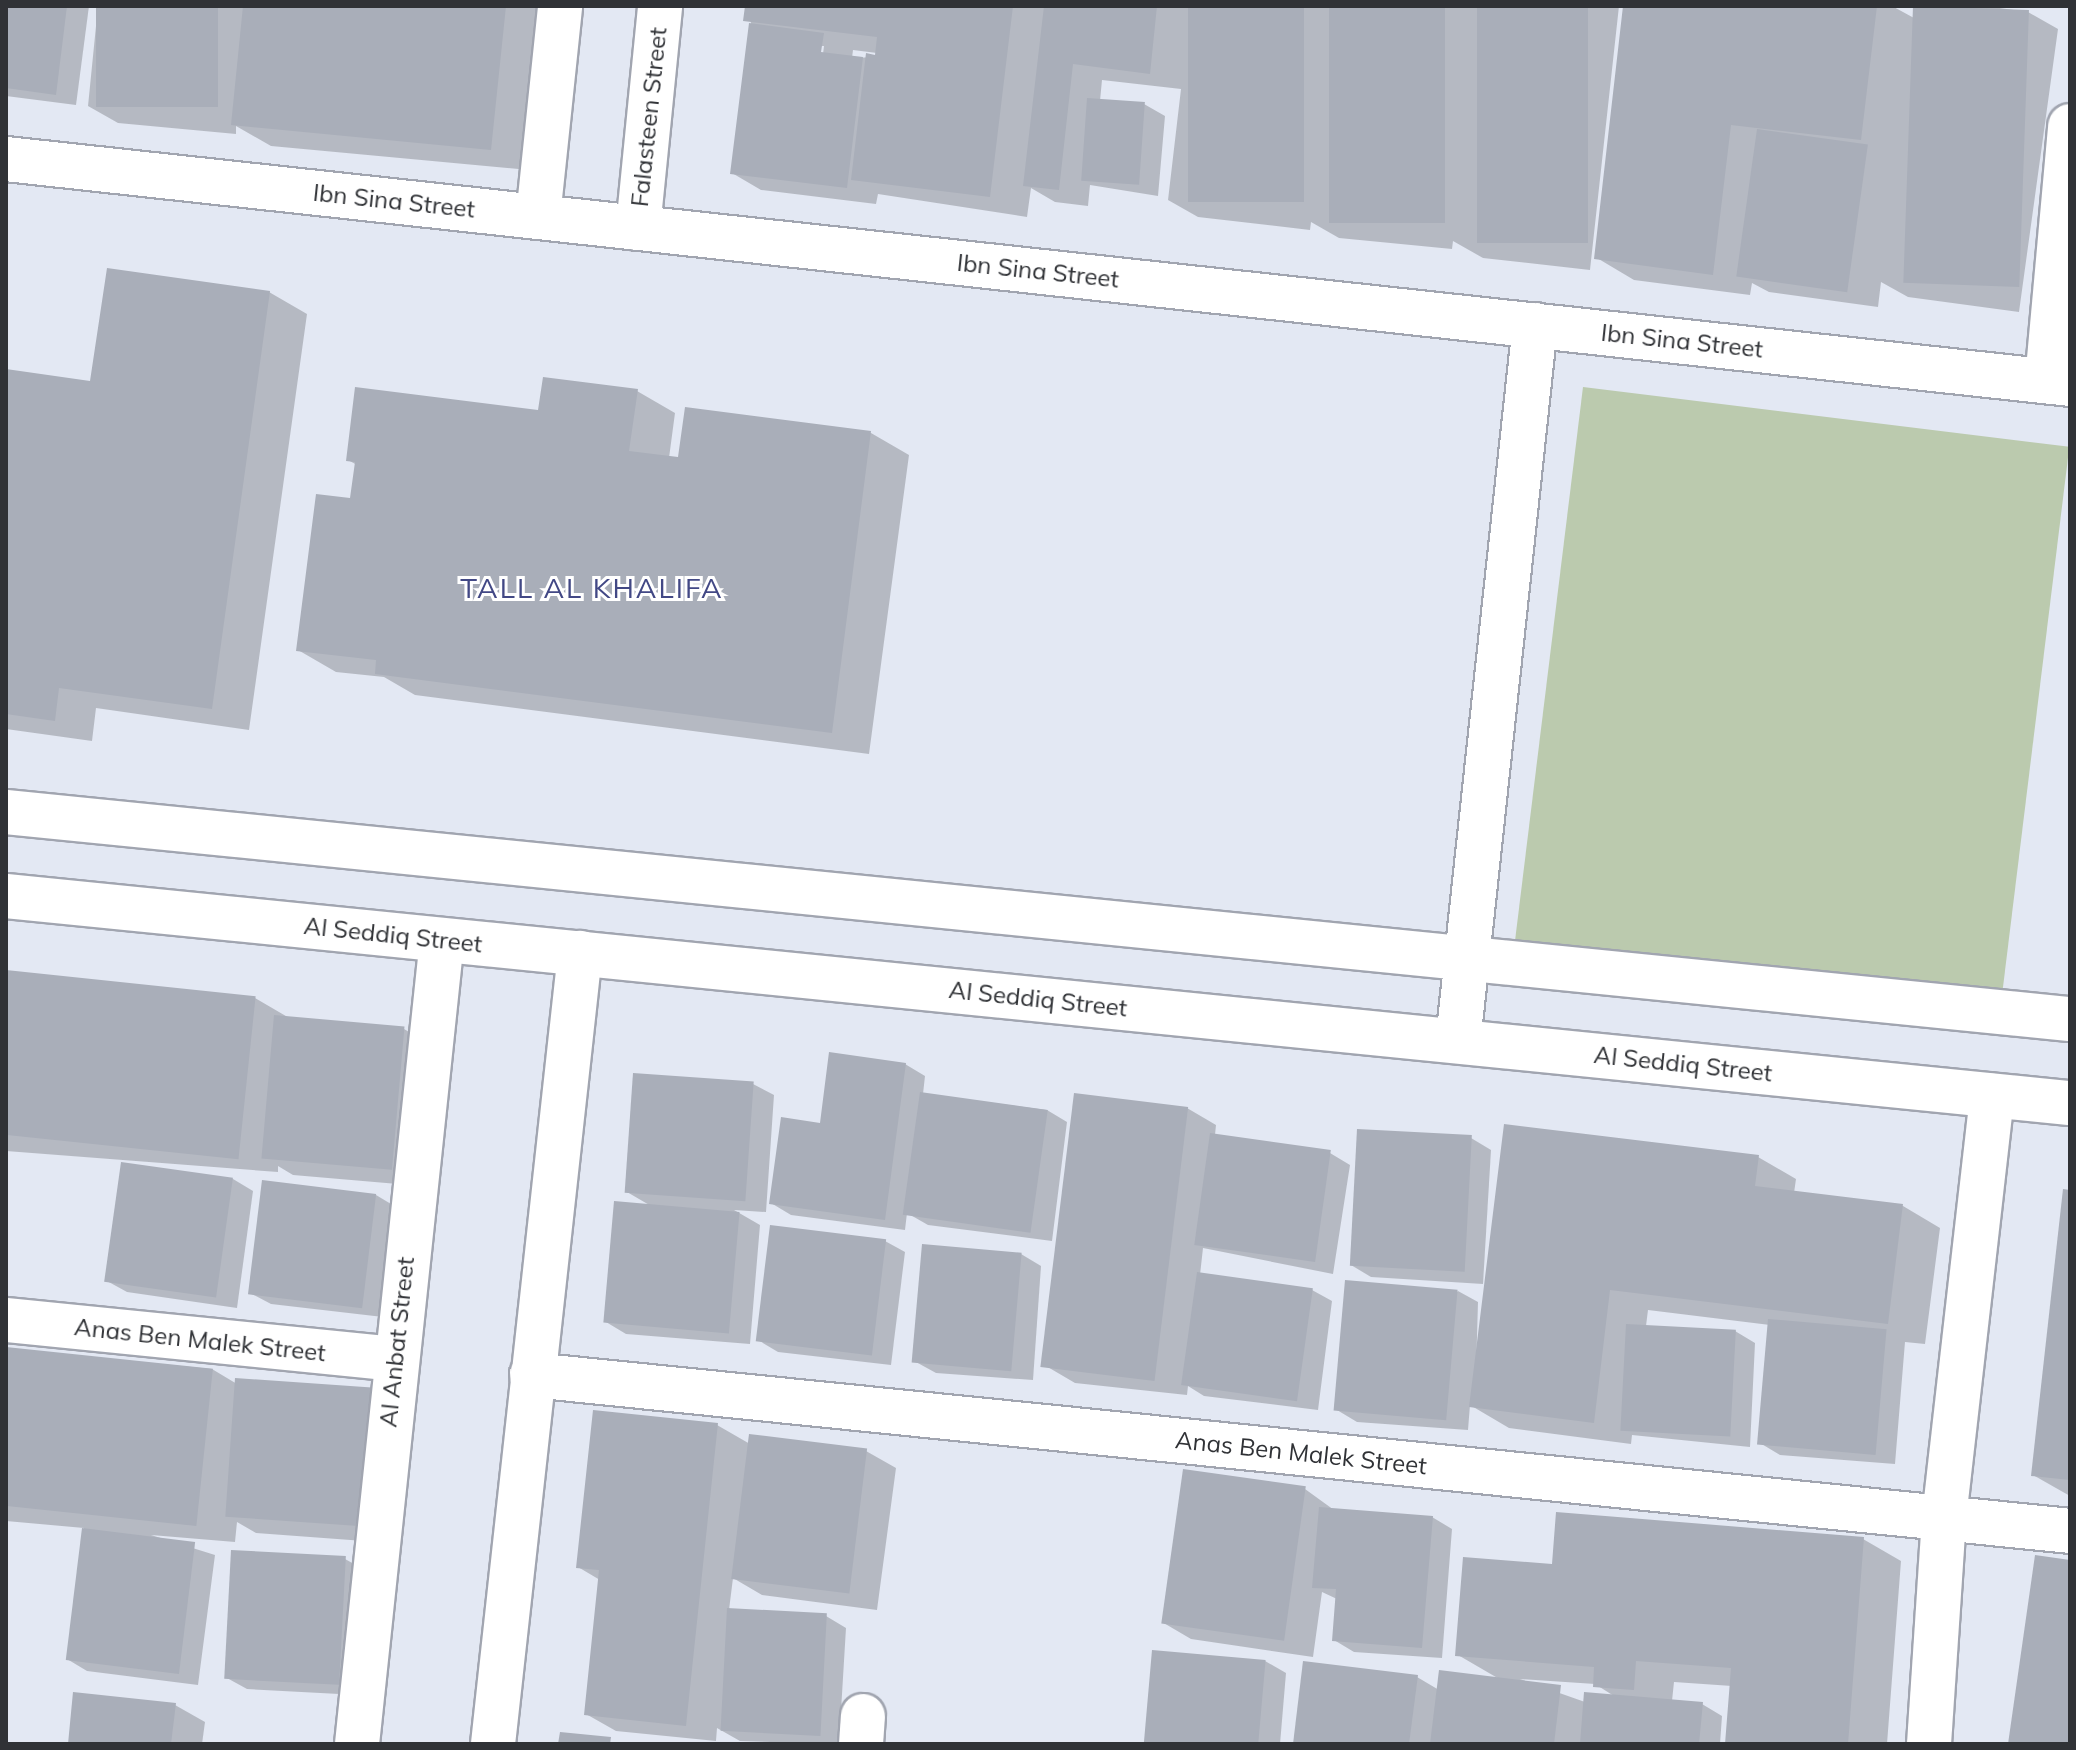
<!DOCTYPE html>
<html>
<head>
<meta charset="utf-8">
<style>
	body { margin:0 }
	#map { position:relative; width:2076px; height:1750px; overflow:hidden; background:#e3e8f3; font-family:Mulish,sans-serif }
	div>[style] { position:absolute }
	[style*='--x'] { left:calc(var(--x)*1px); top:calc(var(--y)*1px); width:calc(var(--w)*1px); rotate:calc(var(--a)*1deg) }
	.green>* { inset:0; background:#bbcaae; transform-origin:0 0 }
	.shadow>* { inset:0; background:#0003 }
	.building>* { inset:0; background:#a9aeb9; transform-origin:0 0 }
	.roads { filter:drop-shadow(2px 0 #a1a5b0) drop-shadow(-2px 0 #a1a5b0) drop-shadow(0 2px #a1a5b0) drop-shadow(0 -2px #a1a5b0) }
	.minor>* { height:44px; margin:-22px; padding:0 22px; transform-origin:22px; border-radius:22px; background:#fff }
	span { translate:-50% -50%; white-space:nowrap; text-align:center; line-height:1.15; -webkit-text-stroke:6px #fff; paint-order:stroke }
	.street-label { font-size:24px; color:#303236 }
	.quarter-label { font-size:28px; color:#424885; letter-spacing:2px }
	.frame { position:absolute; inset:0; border:8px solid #303236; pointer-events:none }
</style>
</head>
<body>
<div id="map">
	<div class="green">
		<i style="left:1583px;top:387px;width:490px;height:580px;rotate:7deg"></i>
	</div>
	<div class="shadow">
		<i style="clip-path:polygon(6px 6px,89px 6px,76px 105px,6px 96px)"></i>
		<i style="clip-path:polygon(98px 6px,546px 6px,529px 170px,271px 146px,236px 126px,236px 134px,118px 123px,88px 106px)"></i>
		<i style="clip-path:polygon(evenodd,747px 6px,1619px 6px,1590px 270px,1483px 258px,1453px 241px,1452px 249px,1339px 238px,1311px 222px,1310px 230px,1198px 217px,1168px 200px,1181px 89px,1102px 80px,1100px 101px,1144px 104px,1165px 116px,1158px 196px,1090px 185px,1088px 206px,1055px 202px,1031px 188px,1027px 217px,878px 194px,876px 204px,761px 190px,732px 173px,751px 23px,747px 6px,820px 46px,824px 46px,822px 62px,820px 46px,747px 6px,853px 50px,877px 53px,877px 57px,852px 58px,853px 50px)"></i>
		<i style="clip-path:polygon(1625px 6px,1892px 6px,1914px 18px,1915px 6px,1985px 6px,2028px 12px,2058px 29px,2019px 312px,1908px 297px,1881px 282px,1878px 307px,1769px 292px,1752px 283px,1750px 295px,1634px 280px,1597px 258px)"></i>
		<i style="clip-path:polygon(269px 292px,307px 314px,249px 730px,96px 708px,92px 741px,6px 729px,6px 371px,92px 383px)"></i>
		<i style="clip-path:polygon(637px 391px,675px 413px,669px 458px,680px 459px,686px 410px,871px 433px,909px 455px,869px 754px,415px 695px,384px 677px,336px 672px,298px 650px,352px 501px,357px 465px,348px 460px)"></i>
		<i style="clip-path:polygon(6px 972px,255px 998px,291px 1019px,404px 1029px,433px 1046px,421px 1186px,293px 1175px,278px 1166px,278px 1172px,6px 1151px)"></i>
		<i style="clip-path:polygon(905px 1064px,925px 1076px,923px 1094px,1047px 1110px,1067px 1122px,1052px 1241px,928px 1225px,907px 1213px,905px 1230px,791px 1215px,771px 1203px,822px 1125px)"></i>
		<i style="clip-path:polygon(753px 1084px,774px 1095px,766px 1212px,734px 1210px,760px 1225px,750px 1344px,626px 1334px,606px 1322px,651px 1206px,627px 1192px)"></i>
		<i style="clip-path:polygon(1187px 1108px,1216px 1125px,1215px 1135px,1330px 1153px,1350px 1165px,1333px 1274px,1203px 1248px,1200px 1275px,1312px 1290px,1332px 1301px,1318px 1410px,1204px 1396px,1188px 1386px,1187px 1395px,1075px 1383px,1046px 1366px)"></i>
		<i style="clip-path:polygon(1471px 1138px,1491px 1150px,1483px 1284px,1371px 1277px,1351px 1265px)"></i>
		<i style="clip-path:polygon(1758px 1157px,1796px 1179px,1794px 1193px,1903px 1206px,1940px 1228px,1925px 1344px,1905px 1342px,1895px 1464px,1780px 1455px,1760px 1443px,1770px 1325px,1648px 1310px,1646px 1326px,1735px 1331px,1755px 1343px,1750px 1447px,1632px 1435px,1631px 1444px,1509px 1428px,1470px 1405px,1468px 1430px,1357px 1422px,1337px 1410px,1458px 1291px,1478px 1302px,1476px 1372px)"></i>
		<i style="clip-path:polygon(123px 1165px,233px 1179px,253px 1191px,237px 1308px,127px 1292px,107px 1281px)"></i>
		<i style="clip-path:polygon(2070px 1192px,2070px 1496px,2033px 1475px)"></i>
		<i style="clip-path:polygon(376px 1195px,396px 1207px,383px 1317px,271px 1304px,250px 1293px)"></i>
		<i style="clip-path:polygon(885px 1241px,905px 1252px,891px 1365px,778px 1352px,758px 1340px)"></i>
		<i style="clip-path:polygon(1021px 1254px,1041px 1266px,1033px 1380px,936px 1373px,916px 1362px)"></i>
		<i style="clip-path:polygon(6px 1349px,212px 1369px,237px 1384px,372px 1390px,401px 1407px,391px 1543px,256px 1533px,237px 1522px,235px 1542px,151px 1535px,215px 1555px,198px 1685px,87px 1671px,67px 1659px,84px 1528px,6px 1521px)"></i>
		<i style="clip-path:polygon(717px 1425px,750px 1444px,866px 1451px,896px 1468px,877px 1610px,762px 1595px,733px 1578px,729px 1610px,826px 1616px,846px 1628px,839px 1744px,740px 1741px,717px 1728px,716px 1741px,616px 1731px,586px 1714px,600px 1580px,578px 1567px)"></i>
		<i style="clip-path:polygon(1305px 1489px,1334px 1510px,1432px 1517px,1452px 1529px,1442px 1658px,1354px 1652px,1334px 1640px,1337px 1599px,1322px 1592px,1313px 1657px,1191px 1639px,1162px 1622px)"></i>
		<i style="clip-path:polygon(evenodd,1863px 1539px,1901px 1561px,1887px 1744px,1727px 1744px,1732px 1686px,1674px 1682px,1672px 1701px,1702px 1704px,1722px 1716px,1720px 1744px,1295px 1744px,1417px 1677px,1439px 1690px,1501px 1680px,1458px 1655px,1554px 1566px,1863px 1539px,1520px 1679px,1595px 1684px,1614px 1696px,1585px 1702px,1520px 1679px)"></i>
		<i style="clip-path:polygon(345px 1559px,365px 1570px,358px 1695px,247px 1689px,227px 1678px)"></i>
		<i style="clip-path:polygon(1265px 1661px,1286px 1673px,1280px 1744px,1146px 1744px)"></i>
		<i style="clip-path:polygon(175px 1705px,205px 1722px,202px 1744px,70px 1744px)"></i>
	</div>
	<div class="building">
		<i style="clip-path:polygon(6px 6px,67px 6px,56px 95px,6px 88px)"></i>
		<i style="left:96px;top:6px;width:122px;height:101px"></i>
		<i style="clip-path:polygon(243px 6px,506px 6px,491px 150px,231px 125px)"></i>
		<i style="clip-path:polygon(745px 6px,1013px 6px,990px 197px,851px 180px,866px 53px,875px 55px,877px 37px,743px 21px)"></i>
		<i style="clip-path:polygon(1044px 6px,1157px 6px,1150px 74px,1073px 64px,1059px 190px,1023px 186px)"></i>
		<i style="left:1188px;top:6px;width:116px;height:196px"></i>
		<i style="left:1329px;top:6px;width:116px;height:217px"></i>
		<i style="left:1477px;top:6px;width:111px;height:237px"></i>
		<i style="clip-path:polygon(1623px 6px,1877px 6px,1861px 140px,1731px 125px,1713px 275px,1594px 259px)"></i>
		<i style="left:1913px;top:6px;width:116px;height:277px;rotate:2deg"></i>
		<i style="clip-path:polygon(749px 23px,824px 33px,821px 52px,863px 57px,847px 188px,730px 174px)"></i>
		<i style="left:1087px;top:98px;width:58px;height:83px;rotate:4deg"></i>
		<i style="left:1757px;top:129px;width:112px;height:149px;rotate:8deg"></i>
		<i style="clip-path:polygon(107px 268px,270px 291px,212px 709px,59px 688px,55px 721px,6px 714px,6px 369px,90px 381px)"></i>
		<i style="clip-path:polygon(543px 377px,638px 389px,629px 451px,678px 457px,685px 407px,871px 431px,832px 733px,375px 674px,376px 660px,296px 651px,316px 494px,350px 498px,355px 462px,346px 461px,355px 387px,538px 410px)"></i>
		<i style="left:6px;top:970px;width:251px;height:164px;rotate:6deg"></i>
		<i style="left:274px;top:1015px;width:131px;height:144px;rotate:5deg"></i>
		<i style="clip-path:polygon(829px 1052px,906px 1063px,885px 1220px,769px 1204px,781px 1117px,820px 1123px)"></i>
		<i style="left:633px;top:1073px;width:121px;height:120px;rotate:4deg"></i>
		<i style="left:920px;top:1092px;width:129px;height:124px;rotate:8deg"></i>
		<i style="left:1074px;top:1093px;width:115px;height:276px;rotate:7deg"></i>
		<i style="clip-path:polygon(1504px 1124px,1759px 1155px,1755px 1186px,1903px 1204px,1888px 1324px,1610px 1290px,1594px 1423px,1469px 1407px)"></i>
		<i style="left:1357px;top:1129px;width:115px;height:137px;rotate:3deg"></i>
		<i style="left:1210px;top:1133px;width:122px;height:113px;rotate:8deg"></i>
		<i style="left:121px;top:1162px;width:113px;height:121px;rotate:8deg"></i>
		<i style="left:262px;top:1180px;width:115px;height:115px;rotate:7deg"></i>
		<i style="clip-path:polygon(2063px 1189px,2070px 1190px,2070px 1480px,2031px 1476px)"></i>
		<i style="left:614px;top:1201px;width:126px;height:122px;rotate:5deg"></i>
		<i style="left:770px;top:1225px;width:117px;height:117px;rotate:7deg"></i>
		<i style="left:922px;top:1244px;width:100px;height:119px;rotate:5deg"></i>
		<i style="left:1197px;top:1272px;width:117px;height:114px;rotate:8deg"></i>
		<i style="left:1345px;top:1280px;width:113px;height:131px;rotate:5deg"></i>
		<i style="left:1768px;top:1319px;width:119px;height:126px;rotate:5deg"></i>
		<i style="left:1626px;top:1324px;width:110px;height:107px;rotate:3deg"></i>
		<i style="left:6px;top:1347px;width:208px;height:158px;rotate:6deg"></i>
		<i style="left:235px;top:1378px;width:137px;height:139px;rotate:4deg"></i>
		<i style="clip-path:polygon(593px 1410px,718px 1423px,686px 1726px,584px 1715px,599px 1570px,576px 1568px)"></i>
		<i style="left:749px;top:1434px;width:119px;height:146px;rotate:7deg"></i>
		<i style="left:1183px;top:1469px;width:124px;height:156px;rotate:8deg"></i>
		<i style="clip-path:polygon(1319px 1507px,1433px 1516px,1422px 1648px,1332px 1641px,1336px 1589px,1312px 1588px)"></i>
		<i style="clip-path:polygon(1556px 1512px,1864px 1537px,1848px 1744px,1725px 1744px,1731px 1668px,1636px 1661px,1634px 1690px,1593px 1687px,1594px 1667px,1455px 1656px,1463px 1557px,1552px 1564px)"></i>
		<i style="left:82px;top:1528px;width:114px;height:133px;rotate:7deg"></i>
		<i style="left:231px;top:1550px;width:115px;height:129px;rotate:3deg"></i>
		<i style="clip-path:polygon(2035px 1555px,2070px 1560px,2070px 1744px,2008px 1744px)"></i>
		<i style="left:727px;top:1608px;width:100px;height:123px;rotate:3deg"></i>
		<i style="left:1152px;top:1650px;width:114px;height:94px;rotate:5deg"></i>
		<i style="clip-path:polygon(1303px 1661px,1418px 1675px,1409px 1744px,1293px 1744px)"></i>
		<i style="clip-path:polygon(1439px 1670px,1561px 1685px,1554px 1744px,1430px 1744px)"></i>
		<i style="clip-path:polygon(73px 1692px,176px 1703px,171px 1744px,68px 1744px)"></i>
		<i style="clip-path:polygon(1584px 1692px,1703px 1702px,1699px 1744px,1580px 1744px)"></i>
		<i style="clip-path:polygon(560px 1732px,611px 1737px,610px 1744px,558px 1744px)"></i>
	</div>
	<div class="roads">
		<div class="minor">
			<i style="--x:6;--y:159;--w:2076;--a:6.22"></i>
			<i style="--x:538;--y:217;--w:212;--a:-84"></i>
			<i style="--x:638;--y:228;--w:223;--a:-84.3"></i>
			<i style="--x:2047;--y:381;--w:256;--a:-84.8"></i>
			<i style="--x:6;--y:812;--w:2074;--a:5.73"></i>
			<i style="--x:6;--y:896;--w:2074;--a:5.73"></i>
			<i style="--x:1458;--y:1041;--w:720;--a:-83.86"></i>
			<i style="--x:6;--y:1320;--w:391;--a:5.7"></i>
			<i style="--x:532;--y:1375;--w:1546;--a:5.79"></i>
			<i style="--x:357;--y:1744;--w:808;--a:-83.97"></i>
			<i style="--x:493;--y:1744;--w:796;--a:-83.72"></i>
			<i style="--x:861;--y:1744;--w:28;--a:-86"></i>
			<i style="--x:1929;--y:1744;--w:226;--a:-86.2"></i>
			<i style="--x:1944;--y:1518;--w:425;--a:-83.5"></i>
		</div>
	</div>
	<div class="street-label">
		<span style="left:649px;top:117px;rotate:-84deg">Falasteen Street</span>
		<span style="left:394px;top:201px;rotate:6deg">Ibn Sina Street</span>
		<span style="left:1038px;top:271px;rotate:6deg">Ibn Sina Street</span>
		<span style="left:1682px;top:341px;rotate:6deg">Ibn Sina Street</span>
		<span style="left:393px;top:935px;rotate:6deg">Al Seddiq Street</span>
		<span style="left:1038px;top:999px;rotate:6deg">Al Seddiq Street</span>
		<span style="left:1683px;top:1064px;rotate:6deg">Al Seddiq Street</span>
		<span style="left:200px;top:1340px;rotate:6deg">Anas Ben Malek Street</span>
		<span style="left:397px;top:1342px;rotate:-84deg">Al Anbat Street</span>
		<span style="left:1301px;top:1453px;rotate:6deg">Anas Ben Malek Street</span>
	</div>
	<div class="quarter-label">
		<span style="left:592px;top:588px">TALL AL KHALIFA</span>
	</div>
	<div class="frame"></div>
</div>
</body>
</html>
